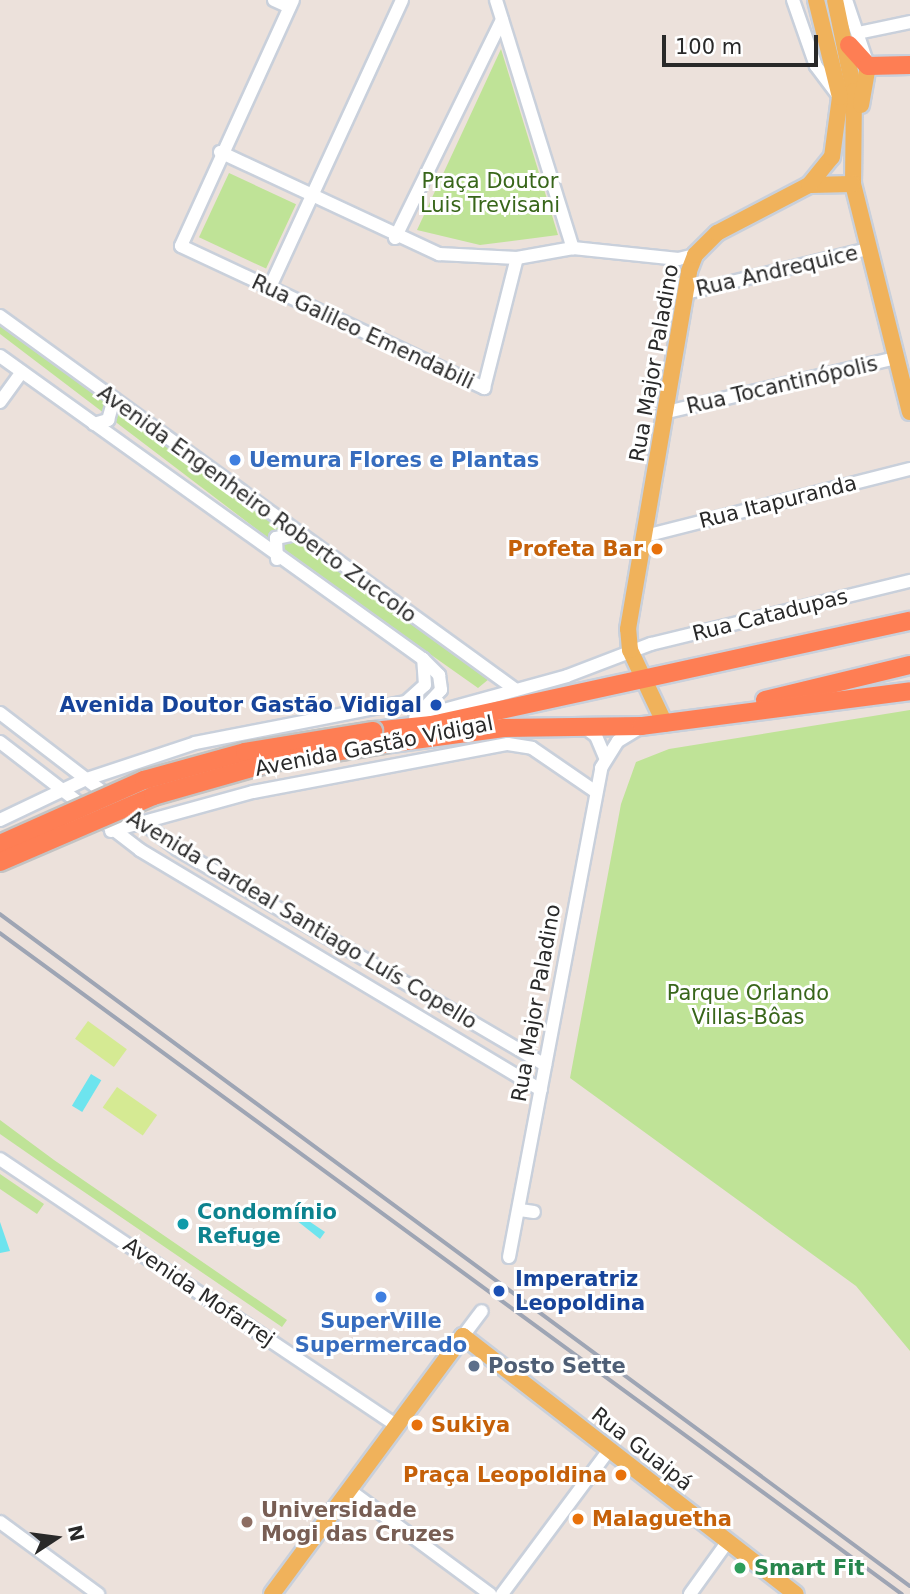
<!DOCTYPE html>
<html>
<head>
<meta charset="utf-8">
<style>
	body { margin:0 }
	#map { position:relative; width:910px; height:1594px; overflow:hidden; background:#ece1db; font-family:"DejaVu Sans",sans-serif }
	div>[style] { position:absolute }
	[style*='--x'] { left:calc(var(--x)*1px); top:calc(var(--y)*1px); width:calc(var(--w)*1px); rotate:calc(var(--a)*1deg) }
	.green>* { inset:0; background:#bfe397; transform-origin:0 0 }
	.pitch>* { inset:0; background:#d5ea93; transform-origin:0 0 }
	.water>* { inset:0; background:#6de4ee; transform-origin:0 0 }
	.roads { filter:drop-shadow(2px 0 #c9d0db) drop-shadow(-2px 0 #c9d0db) drop-shadow(0 2px #c9d0db) drop-shadow(0 -2px #c9d0db) }
	.minor>* { height:12px; margin:-6px; padding:0 6px; transform-origin:6px; border-radius:6px; background:#fff }
	.major>* { height:16px; margin:-8px; padding:0 8px; transform-origin:8px; border-radius:8px; background:#f0b25b }
	.highway>* { height:18px; margin:-9px; padding:0 9px; transform-origin:9px; border-radius:9px; background:#fe7e54 }
	.rail>* { height:3.5px; margin:-1.75px; padding:0 1.75px; transform-origin:1.75px; border-radius:1.75px; background:#9ea5b4 }
	.bridges { filter:drop-shadow(2px 0 #c3c3c3) drop-shadow(-2px 0 #c3c3c3) drop-shadow(0 2px #c3c3c3) drop-shadow(0 -2px #c3c3c3) }
	.highway-bridge>* { height:18px; margin:-9px; padding:0 9px; transform-origin:9px; border-radius:9px; background:#fe7e54 }
	.dots>* { width:19px; height:19px; translate:-50% -50%; box-sizing:border-box; border:4px solid #fff; border-radius:50% }
	span { translate:-50% -50%; white-space:nowrap; text-align:center; line-height:1.15; -webkit-text-stroke:6px #fff; paint-order:stroke }
	.park-label { font-size:21px; color:#38661a }
	.street-label { font-size:21px; color:#292929 }
	.shop-label { font-size:21px; color:#366cbe; font-weight:700 }
	.left { translate:0 -50%; text-align:left }
	.food-label { font-size:21px; color:#c56008; font-weight:700 }
	.right { translate:-100% -50%; text-align:right }
	.transit-label { font-size:21px; color:#164399; font-weight:700 }
	.culture-label { font-size:21px; color:#0d838f; font-weight:700 }
	.service-label { font-size:21px; color:#4e5e75; font-weight:700 }
	.education-label { font-size:21px; color:#785e54; font-weight:700 }
	.leisure-label { font-size:21px; color:#27864d; font-weight:700 }
	.north { position:absolute; left:21px; top:1503px; width:70px; height:70px; -webkit-text-stroke:5px #fff; paint-order:stroke; rotate:77deg; font-size:19px; font-weight:700; line-height:28px; text-align:center; color:#292929 }
	.north::after { content:''; display:block; margin:auto; width:24px; height:32px; background:#292929; clip-path:polygon(50% 0,100% 100%,50% 72%,0 100%) }
	.scale { position:absolute; left:662px; top:35px; width:156px; height:32px; box-sizing:border-box; border:4px solid #292929; border-top:0; padding-left:9px; font-size:21px; line-height:24px; white-space:nowrap; color:#292929; -webkit-text-stroke:5px #fff; paint-order:stroke }
</style>
</head>
<body>
<div id="map">
	<div class="green">
		<i style="clip-path:polygon(501px 49px,558px 235px,480px 245px,417px 230px)"></i>
		<i style="left:229px;top:173px;width:74px;height:71px;rotate:25deg"></i>
		<i style="clip-path:polygon(0 320px,312px 551px,489px 679px,478px 688px,301px 563px,0 334px)"></i>
		<i style="clip-path:polygon(910px 710px,910px 1351px,856px 1286px,570px 1078px,621px 804px,636px 762px,669px 749px)"></i>
		<i style="clip-path:polygon(0 1120px,54px 1160px,287px 1320px,282px 1327px,49px 1168px,0 1134px)"></i>
		<i style="clip-path:polygon(0 1174px,44px 1204px,37px 1214px,0 1189px)"></i>
	</div>
	<div class="pitch">
		<i style="left:88px;top:1021px;width:48px;height:22px;rotate:36deg"></i>
		<i style="left:117px;top:1087px;width:49px;height:25px;rotate:35deg"></i>
	</div>
	<div class="water">
		<i style="left:91px;top:1074px;width:12px;height:37px;rotate:31deg"></i>
		<i style="clip-path:polygon(294px 1211px,325px 1232px,320px 1239px,291px 1216px)"></i>
		<i style="clip-path:polygon(0 1222px,10px 1251px,0 1253px)"></i>
	</div>
	<div class="roads">
		<div class="minor">
			<i style="--x:274;--y:0;--w:17;--a:24"></i>
			<i style="--x:293;--y:0;--w:270;--a:114.5"></i>
			<i style="--x:181;--y:246;--w:335;--a:25.1"></i>
			<i style="--x:484;--y:388;--w:134;--a:-75.8"></i>
			<i style="--x:496;--y:0;--w:260;--a:72.8"></i>
			<i style="--x:793;--y:0;--w:70;--a:70.8"></i>
			<i style="--x:816;--y:66;--w:38;--a:53"></i>
			<i style="--x:846;--y:0;--w:65;--a:71.3"></i>
			<i style="--x:858;--y:33;--w:53;--a:-11.9"></i>
			<i style="--x:220;--y:152;--w:242;--a:25"></i>
			<i style="--x:439;--y:254;--w:78;--a:2.9"></i>
			<i style="--x:517;--y:258;--w:57;--a:-10.1"></i>
			<i style="--x:573;--y:248;--w:106;--a:6"></i>
			<i style="--x:678;--y:259;--w:17;--a:-13"></i>
			<i style="--x:395;--y:238;--w:243;--a:-63.9"></i>
			<i style="--x:270;--y:287;--w:316;--a:-65.3"></i>
			<i style="--x:686;--y:293;--w:187;--a:-13.6"></i>
			<i style="--x:0;--y:316;--w:637;--a:35.93"></i>
			<i style="--x:0;--y:356;--w:520;--a:35.61"></i>
			<i style="--x:423;--y:659;--w:23;--a:45"></i>
			<i style="--x:439;--y:675;--w:15;--a:82"></i>
			<i style="--x:441;--y:690;--w:38;--a:133"></i>
			<i style="--x:0;--y:402;--w:37;--a:-54"></i>
			<i style="--x:667;--y:412;--w:235;--a:-13.3"></i>
			<i style="--x:94;--y:424;--w:15;--a:-16"></i>
			<i style="--x:108;--y:420;--w:22;--a:-74"></i>
			<i style="--x:645;--y:536;--w:273;--a:-14.2"></i>
			<i style="--x:277;--y:559;--w:21;--a:-93"></i>
			<i style="--x:276;--y:538;--w:20;--a:-11"></i>
			<i style="--x:0;--y:713;--w:223;--a:37.5"></i>
			<i style="--x:177;--y:849;--w:427;--a:30.4"></i>
			<i style="--x:422;--y:716;--w:150;--a:-15.4"></i>
			<i style="--x:567;--y:676;--w:90;--a:-20.9"></i>
			<i style="--x:651;--y:644;--w:267;--a:-13.7"></i>
			<i style="--x:584;--y:727;--w:15;--a:37"></i>
			<i style="--x:596;--y:736;--w:23;--a:67"></i>
			<i style="--x:0;--y:742;--w:177;--a:37.6"></i>
			<i style="--x:140;--y:850;--w:467;--a:30.9"></i>
			<i style="--x:0;--y:820;--w:93;--a:-25.5"></i>
			<i style="--x:84;--y:780;--w:117;--a:-18.4"></i>
			<i style="--x:195;--y:743;--w:215;--a:-11"></i>
			<i style="--x:406;--y:702;--w:25;--a:-42"></i>
			<i style="--x:425;--y:685;--w:26;--a:-94"></i>
			<i style="--x:111;--y:831;--w:147;--a:-15.4"></i>
			<i style="--x:253;--y:792;--w:259;--a:-10.7"></i>
			<i style="--x:508;--y:744;--w:24;--a:9"></i>
			<i style="--x:532;--y:748;--w:78;--a:34.5"></i>
			<i style="--x:0;--y:1159;--w:478;--a:33.9"></i>
			<i style="--x:520;--y:1210;--w:14;--a:8"></i>
			<i style="--x:509;--y:1257;--w:498;--a:-79.3"></i>
			<i style="--x:601;--y:768;--w:32;--a:-58"></i>
			<i style="--x:618;--y:741;--w:26;--a:-31"></i>
			<i style="--x:463;--y:1336;--w:31;--a:-53"></i>
			<i style="--x:348;--y:1489;--w:177;--a:36.5"></i>
			<i style="--x:0;--y:1522;--w:122;--a:36.3"></i>
			<i style="--x:502;--y:1594;--w:179;--a:-53.4"></i>
			<i style="--x:690;--y:1594;--w:65;--a:-54.4"></i>
		</div>
		<div class="major">
			<i style="--x:835;--y:0;--w:93;--a:78.2"></i>
			<i style="--x:854;--y:91;--w:93;--a:90.6"></i>
			<i style="--x:853;--y:184;--w:235;--a:76"></i>
			<i style="--x:861;--y:105;--w:40;--a:-80"></i>
			<i style="--x:809;--y:185;--w:44;--a:-1.3"></i>
			<i style="--x:665;--y:724;--w:82;--a:-115.3"></i>
			<i style="--x:630;--y:650;--w:21;--a:-95"></i>
			<i style="--x:628;--y:629;--w:363;--a:-80.3"></i>
			<i style="--x:689;--y:271;--w:17;--a:-69"></i>
			<i style="--x:695;--y:255;--w:31;--a:-45"></i>
			<i style="--x:717;--y:233;--w:104;--a:-27.6"></i>
			<i style="--x:809;--y:185;--w:36;--a:-51"></i>
			<i style="--x:832;--y:157;--w:61;--a:-82.4"></i>
			<i style="--x:840;--y:97;--w:100;--a:-103.9"></i>
			<i style="--x:272;--y:1594;--w:321;--a:-53.5"></i>
			<i style="--x:463;--y:1336;--w:421;--a:37.8"></i>
		</div>
		<div class="highway">
			<i style="--x:849;--y:45;--w:28;--a:48"></i>
			<i style="--x:868;--y:66;--w:42;--a:-1.4"></i>
			<i style="--x:765;--y:700;--w:149;--a:-13.6"></i>
			<i style="--x:373;--y:731;--w:59;--a:-5.8"></i>
			<i style="--x:432;--y:725;--w:489;--a:-12.3"></i>
			<i style="--x:384;--y:744;--w:121;--a:-7.6"></i>
			<i style="--x:504;--y:728;--w:138;--a:-0.8"></i>
			<i style="--x:642;--y:726;--w:270;--a:-7.4"></i>
		</div>
	</div>
	<div class="rail">
		<i style="--x:0;--y:914;--w:1131;--a:36.44"></i>
		<i style="--x:0;--y:933;--w:1118;--a:36.23"></i>
	</div>
	<div class="bridges">
		<div class="highway-bridge">
			<i style="--x:0;--y:844;--w:158;--a:-24"></i>
			<i style="--x:144;--y:780;--w:105;--a:-15.5"></i>
			<i style="--x:245;--y:752;--w:130;--a:-9.3"></i>
			<i style="--x:0;--y:862;--w:167;--a:-23.3"></i>
			<i style="--x:153;--y:796;--w:125;--a:-15.8"></i>
			<i style="--x:273;--y:762;--w:112;--a:-9.2"></i>
		</div>
	</div>
	<div class="dots">
		<i style="left:235px;top:460px;background:#3f7fe0"></i>
		<i style="left:657px;top:549px;background:#e8710a"></i>
		<i style="left:436px;top:705px;background:#1a4fb4"></i>
		<i style="left:183px;top:1224px;background:#0f9aa8"></i>
		<i style="left:499px;top:1291px;background:#1a4fb4"></i>
		<i style="left:381px;top:1297px;background:#3f7fe0"></i>
		<i style="left:474px;top:1366px;background:#5c6f8a"></i>
		<i style="left:417px;top:1425px;background:#e8710a"></i>
		<i style="left:621px;top:1475px;background:#e8710a"></i>
		<i style="left:578px;top:1519px;background:#e8710a"></i>
		<i style="left:247px;top:1522px;background:#8d6e63"></i>
		<i style="left:740px;top:1568px;background:#2e9e5b"></i>
	</div>
	<div class="park-label">
		<span style="left:490px;top:193px">Praça Doutor<br>Luis Trevisani</span>
		<span style="left:748px;top:1005px">Parque Orlando<br>Villas-Bôas</span>
	</div>
	<div class="street-label">
		<span style="left:777px;top:271px;rotate:-13deg">Rua Andrequice</span>
		<span style="left:363px;top:332px;rotate:25deg">Rua Galileo Emendabili</span>
		<span style="left:654px;top:363px;rotate:-80deg">Rua Major Paladino</span>
		<span style="left:782px;top:385px;rotate:-13deg">Rua Tocantinópolis</span>
		<span style="left:778px;top:502px;rotate:-14deg">Rua Itapuranda</span>
		<span style="left:257px;top:504px;rotate:36deg">Avenida Engenheiro Roberto Zuccolo</span>
		<span style="left:770px;top:615px;rotate:-14deg">Rua Catadupas</span>
		<span style="left:374px;top:746px;rotate:-11deg">Avenida Gastão Vidigal</span>
		<span style="left:302px;top:920px;rotate:31deg">Avenida Cardeal Santiago Luís Copello</span>
		<span style="left:536px;top:1003px;rotate:-80deg">Rua Major Paladino</span>
		<span style="left:199px;top:1292px;rotate:34deg">Avenida Mofarrej</span>
		<span style="left:642px;top:1449px;rotate:38deg">Rua Guaipá</span>
	</div>
	<div class="shop-label">
		<span class="left" style="left:249px;top:460px">Uemura Flores e Plantas</span>
		<span style="left:381px;top:1333px">SuperVille<br>Supermercado</span>
	</div>
	<div class="food-label">
		<span class="right" style="left:643px;top:549px">Profeta Bar</span>
		<span class="left" style="left:431px;top:1425px">Sukiya</span>
		<span class="right" style="left:607px;top:1475px">Praça Leopoldina</span>
		<span class="left" style="left:592px;top:1519px">Malaguetha</span>
	</div>
	<div class="transit-label">
		<span class="right" style="left:422px;top:705px">Avenida Doutor Gastão Vidigal</span>
		<span class="left" style="left:515px;top:1291px">Imperatriz<br>Leopoldina</span>
	</div>
	<div class="culture-label">
		<span class="left" style="left:197px;top:1224px">Condomínio<br>Refuge</span>
	</div>
	<div class="service-label">
		<span class="left" style="left:488px;top:1366px">Posto Sette</span>
	</div>
	<div class="education-label">
		<span class="left" style="left:261px;top:1522px">Universidade<br>Mogi das Cruzes</span>
	</div>
	<div class="leisure-label">
		<span class="left" style="left:754px;top:1568px">Smart Fit</span>
	</div>
	<div class="north">N</div>
	<div class="scale">100 m</div>
</div>
</body>
</html>
